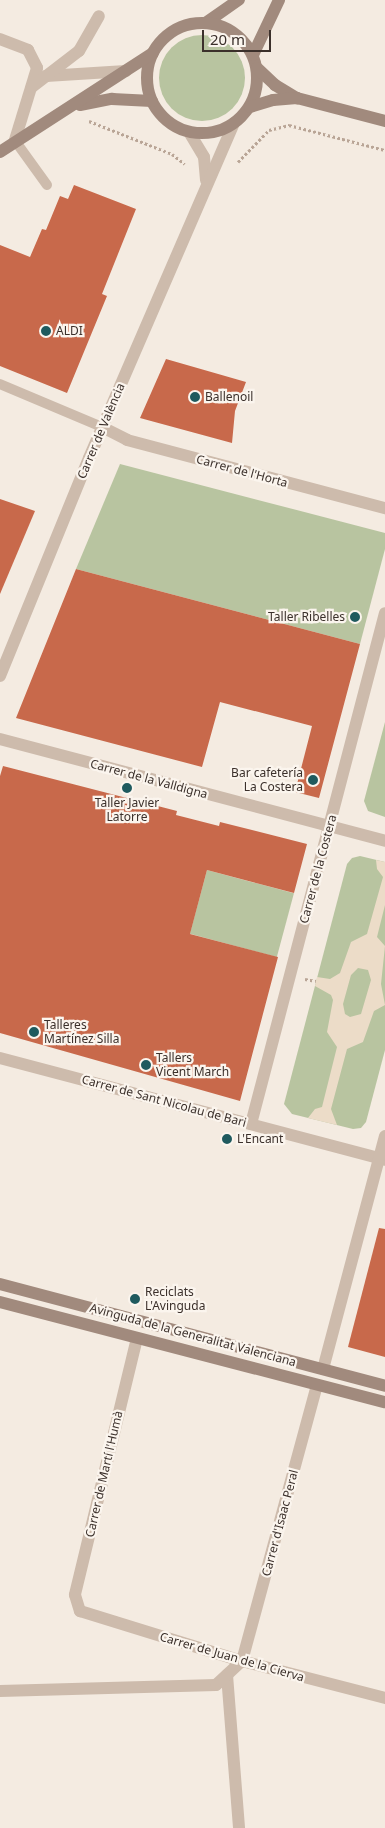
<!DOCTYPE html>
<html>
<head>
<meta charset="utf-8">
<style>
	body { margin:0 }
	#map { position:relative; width:385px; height:1828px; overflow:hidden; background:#f4ebe1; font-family:"Noto Sans",sans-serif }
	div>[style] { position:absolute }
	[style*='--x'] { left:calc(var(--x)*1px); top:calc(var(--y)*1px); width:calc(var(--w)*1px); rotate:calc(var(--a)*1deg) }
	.green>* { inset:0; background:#b8c4a0; transform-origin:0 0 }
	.round { border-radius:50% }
	.plaza>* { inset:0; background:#ecdcc8 }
	.building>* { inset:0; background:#c8694b }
	.path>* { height:3px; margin-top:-1.5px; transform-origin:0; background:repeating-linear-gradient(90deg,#b9a596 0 2.5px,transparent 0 5px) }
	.lane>* { height:10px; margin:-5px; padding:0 5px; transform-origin:5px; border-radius:5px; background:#cdbbac }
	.street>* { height:12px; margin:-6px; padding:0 6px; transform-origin:6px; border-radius:6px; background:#cdbbac }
	.secondary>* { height:12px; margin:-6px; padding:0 6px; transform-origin:6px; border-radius:6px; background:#a18a7d }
	.secondary>.ring { margin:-6px; padding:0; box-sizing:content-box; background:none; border:12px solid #a18a7d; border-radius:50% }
	.dots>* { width:14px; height:14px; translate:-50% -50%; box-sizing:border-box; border:2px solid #fbf5ee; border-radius:50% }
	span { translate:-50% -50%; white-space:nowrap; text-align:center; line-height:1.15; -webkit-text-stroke:4.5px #fbf5ee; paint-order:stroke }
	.poi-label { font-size:12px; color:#3b302b }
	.left { translate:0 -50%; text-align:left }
	.right { translate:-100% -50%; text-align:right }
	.street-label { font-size:12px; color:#3b302b }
	.scale { position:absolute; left:202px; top:30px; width:69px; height:22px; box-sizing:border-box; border:2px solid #3b302b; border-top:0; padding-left:6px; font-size:15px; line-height:18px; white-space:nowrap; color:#3b302b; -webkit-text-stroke:4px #fbf5ee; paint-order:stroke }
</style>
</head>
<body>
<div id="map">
	<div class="green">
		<i class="round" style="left:159px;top:35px;width:86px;height:86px"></i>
		<i style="clip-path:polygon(120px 464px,385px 533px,385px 549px,360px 644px,76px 569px)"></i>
		<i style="clip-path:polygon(385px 722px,385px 817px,368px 811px,364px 801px)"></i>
		<i style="clip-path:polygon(360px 856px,385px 862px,385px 1050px,366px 1122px,361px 1128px,353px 1129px,292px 1114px,284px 1104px,347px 864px,352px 858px)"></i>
		<i style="left:207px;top:870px;width:90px;height:66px;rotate:15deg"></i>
	</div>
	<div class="plaza">
		<i style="clip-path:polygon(evenodd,376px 860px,385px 862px,385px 905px,377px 937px,385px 946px,381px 984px,385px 1005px,374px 1011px,363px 1042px,347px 1049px,331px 1109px,337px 1125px,308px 1118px,315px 1109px,322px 1107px,337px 1047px,327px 1032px,333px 1000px,331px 995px,315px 986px,317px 977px,330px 979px,340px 973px,351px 942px,367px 934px,383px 877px,377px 869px,376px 860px,358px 968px,368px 970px,371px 980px,361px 1014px,350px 1017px,345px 1014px,343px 1004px,351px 975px,358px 968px)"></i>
	</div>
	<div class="building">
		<i style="clip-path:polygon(74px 185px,136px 209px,102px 294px,107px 296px,67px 393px,0 366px,0 245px,30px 257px,42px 229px,46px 230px,60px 196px,68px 199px)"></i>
		<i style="clip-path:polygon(166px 359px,246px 382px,235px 411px,232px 443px,140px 418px)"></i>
		<i style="clip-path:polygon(0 499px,35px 511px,0 594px)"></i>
		<i style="clip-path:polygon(76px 569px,360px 644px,319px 798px,295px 792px,312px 726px,220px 702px,202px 767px,16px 718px)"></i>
		<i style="clip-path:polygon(3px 766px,177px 811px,176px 815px,219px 826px,220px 822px,307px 844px,294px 893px,207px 870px,190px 934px,278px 957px,240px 1101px,0 1033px,0 776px)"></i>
		<i style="clip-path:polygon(379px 1228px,385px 1229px,385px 1357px,348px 1347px)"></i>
	</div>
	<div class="path">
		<i style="--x:89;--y:121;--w:89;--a:21.7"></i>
		<i style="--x:172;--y:154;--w:16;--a:38"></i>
		<i style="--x:238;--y:162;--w:45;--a:-45.9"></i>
		<i style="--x:269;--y:130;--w:21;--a:-14"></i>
		<i style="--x:289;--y:125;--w:99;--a:14.6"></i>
		<i style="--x:305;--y:979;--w:11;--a:10"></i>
	</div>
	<div class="lane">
		<i style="--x:16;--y:142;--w:53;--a:54.2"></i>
		<i style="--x:0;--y:384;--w:111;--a:22.9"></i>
	</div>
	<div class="street">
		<i style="--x:0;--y:39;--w:30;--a:21"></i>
		<i style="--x:28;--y:50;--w:20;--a:63"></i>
		<i style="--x:37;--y:68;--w:78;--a:107"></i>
		<i style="--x:46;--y:76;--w:80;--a:-3.6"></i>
		<i style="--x:32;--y:87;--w:59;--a:-37.5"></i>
		<i style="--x:79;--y:51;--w:40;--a:-60.3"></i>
		<i style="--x:189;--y:132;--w:29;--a:59"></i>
		<i style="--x:204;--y:157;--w:23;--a:85"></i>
		<i style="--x:102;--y:427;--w:28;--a:27"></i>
		<i style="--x:127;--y:440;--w:267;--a:14.8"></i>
		<i style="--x:0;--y:676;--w:235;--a:-67.8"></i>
		<i style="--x:89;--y:458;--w:365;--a:-66.6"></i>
		<i style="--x:0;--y:739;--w:398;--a:14.8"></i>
		<i style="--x:0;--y:1058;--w:398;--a:14.8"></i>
		<i style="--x:251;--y:1124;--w:528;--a:-75.31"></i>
		<i style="--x:137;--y:1338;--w:264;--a:103.6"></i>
		<i style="--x:75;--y:1595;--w:17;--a:73"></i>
		<i style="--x:80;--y:1611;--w:170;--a:17.2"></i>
		<i style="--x:242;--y:1661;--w:148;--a:14.5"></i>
		<i style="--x:323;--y:1369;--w:241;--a:-75.1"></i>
		<i style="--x:242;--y:1661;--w:286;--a:-74.8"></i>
		<i style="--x:227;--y:1675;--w:153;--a:85.5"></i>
		<i style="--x:0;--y:1691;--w:216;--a:-1.6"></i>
		<i style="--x:216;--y:1685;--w:35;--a:-43"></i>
	</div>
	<div class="secondary">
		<i style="--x:207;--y:22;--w:39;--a:-35"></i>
		<i class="ring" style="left:147px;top:23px;width:98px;height:98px"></i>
		<i style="--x:253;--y:55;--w:61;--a:-64.7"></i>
		<i style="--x:257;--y:68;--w:25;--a:43"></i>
		<i style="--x:275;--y:85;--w:26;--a:31"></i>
		<i style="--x:297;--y:98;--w:91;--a:14.6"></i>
		<i style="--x:80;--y:105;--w:33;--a:-11"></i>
		<i style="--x:112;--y:99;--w:40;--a:2.9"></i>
		<i style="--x:250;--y:107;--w:24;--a:-17"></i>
		<i style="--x:273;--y:100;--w:24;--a:-5"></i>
		<i style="--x:0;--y:152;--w:182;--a:-32.9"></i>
		<i style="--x:0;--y:1284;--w:398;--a:14.8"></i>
		<i style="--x:0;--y:1302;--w:398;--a:14.6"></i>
	</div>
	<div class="dots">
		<i style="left:46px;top:331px;background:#1f5a5e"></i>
		<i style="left:195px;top:397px;background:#1f5a5e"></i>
		<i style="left:355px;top:617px;background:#1f5a5e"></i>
		<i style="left:313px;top:780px;background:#1f5a5e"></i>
		<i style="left:127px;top:788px;background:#1f5a5e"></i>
		<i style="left:34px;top:1032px;background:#1f5a5e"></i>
		<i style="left:146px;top:1065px;background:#1f5a5e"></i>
		<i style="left:227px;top:1139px;background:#1f5a5e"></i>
		<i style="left:135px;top:1299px;background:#1f5a5e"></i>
	</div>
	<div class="poi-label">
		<span class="left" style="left:56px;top:331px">ALDI</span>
		<span class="left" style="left:205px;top:397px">Ballenoil</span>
		<span class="right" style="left:345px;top:617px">Taller Ribelles</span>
		<span class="right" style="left:303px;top:780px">Bar cafetería<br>La Costera</span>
		<span style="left:127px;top:810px">Taller Javier<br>Latorre</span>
		<span class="left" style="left:44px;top:1032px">Talleres<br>Martínez Silla</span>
		<span class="left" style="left:156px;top:1065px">Tallers<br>Vicent March</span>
		<span class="left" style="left:237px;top:1139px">L'Encant</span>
		<span class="left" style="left:145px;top:1299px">Reciclats<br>L'Avinguda</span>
	</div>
	<div class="street-label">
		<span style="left:101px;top:431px;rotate:-67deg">Carrer de València</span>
		<span style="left:242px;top:471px;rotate:15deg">Carrer de l'Horta</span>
		<span style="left:149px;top:779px;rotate:15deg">Carrer de la Valldigna</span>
		<span style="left:318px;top:869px;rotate:-75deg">Carrer de la Costera</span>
		<span style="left:164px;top:1101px;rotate:15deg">Carrer de Sant Nicolau de Bari</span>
		<span style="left:193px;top:1335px;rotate:15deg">Avinguda de la Generalitat Valenciana</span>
		<span style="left:104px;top:1474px;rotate:-77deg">Carrer de Martí l'Humà</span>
		<span style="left:280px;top:1523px;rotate:-75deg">Carrer d'Isaac Peral</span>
		<span style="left:232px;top:1657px;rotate:16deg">Carrer de Juan de la Cierva</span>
	</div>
	<div class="scale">20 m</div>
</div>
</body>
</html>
